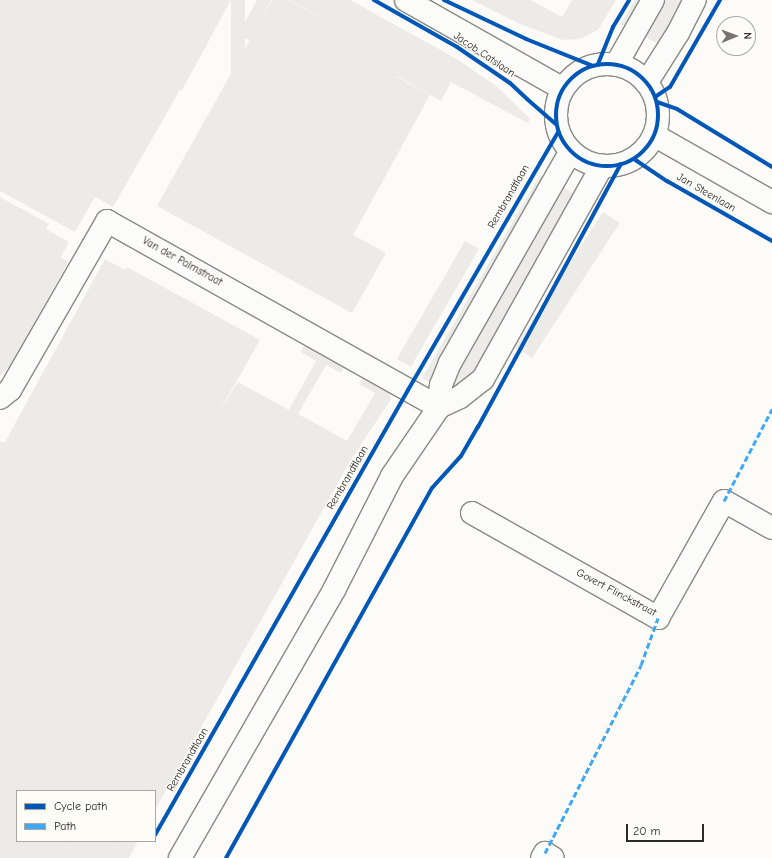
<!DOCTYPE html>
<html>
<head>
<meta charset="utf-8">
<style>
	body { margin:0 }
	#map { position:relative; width:772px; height:858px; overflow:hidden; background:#fcfbf8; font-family:"Comic Neue",sans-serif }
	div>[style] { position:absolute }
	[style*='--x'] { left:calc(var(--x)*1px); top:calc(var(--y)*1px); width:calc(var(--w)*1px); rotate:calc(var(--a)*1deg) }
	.built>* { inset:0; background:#ecebe7 }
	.green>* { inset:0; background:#ecebe8; transform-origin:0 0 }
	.roads { filter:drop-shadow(1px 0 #898987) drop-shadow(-1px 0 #898987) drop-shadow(0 1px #898987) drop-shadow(0 -1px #898987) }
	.minor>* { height:22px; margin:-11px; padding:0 11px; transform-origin:11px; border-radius:11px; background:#fbfbf9 }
	.minor>.ring { margin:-11px; padding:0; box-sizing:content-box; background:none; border:22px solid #fbfbf9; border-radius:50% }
	.quiet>* { height:3px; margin-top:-1.5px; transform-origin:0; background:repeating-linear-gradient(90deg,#3fa9f5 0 6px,transparent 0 9px) }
	.cycleway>* { height:4px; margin:-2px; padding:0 2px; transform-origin:2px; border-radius:2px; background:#0057b8 }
	.cycleway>.ring { margin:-2px; padding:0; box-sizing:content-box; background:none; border:4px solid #0057b8; border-radius:50% }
	span { translate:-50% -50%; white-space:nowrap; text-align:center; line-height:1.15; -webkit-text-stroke:3px #fdfcf7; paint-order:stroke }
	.street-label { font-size:11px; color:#2b2b2b }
	.legend { position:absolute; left:16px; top:790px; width:140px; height:52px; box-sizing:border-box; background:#fdfcf7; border:1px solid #a9a8a5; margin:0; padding:5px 7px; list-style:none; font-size:12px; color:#2b2b2b }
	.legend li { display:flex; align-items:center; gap:8px; height:20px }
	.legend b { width:20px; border:1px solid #a9a8a5 }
	.north { position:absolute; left:716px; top:16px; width:40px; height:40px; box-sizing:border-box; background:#fdfcf7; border:1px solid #a9a8a5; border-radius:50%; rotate:89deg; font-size:11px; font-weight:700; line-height:16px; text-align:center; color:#2b2b2b }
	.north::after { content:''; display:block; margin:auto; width:14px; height:18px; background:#747473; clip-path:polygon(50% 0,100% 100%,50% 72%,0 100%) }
	.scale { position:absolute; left:626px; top:824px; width:78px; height:18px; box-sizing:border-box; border:2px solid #2b2b2b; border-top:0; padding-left:5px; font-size:12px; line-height:14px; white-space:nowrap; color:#2b2b2b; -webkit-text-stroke:3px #fdfcf7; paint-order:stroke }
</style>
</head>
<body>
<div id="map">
	<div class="built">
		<i style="clip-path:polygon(31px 0,231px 0,182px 90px,180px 90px,113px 207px,0 143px,0 56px)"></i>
		<i style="clip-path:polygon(272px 0,288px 0,404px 64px,397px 77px,430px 95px,353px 235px,386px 253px,352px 313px,157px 206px)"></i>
		<i style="clip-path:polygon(105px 259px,125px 270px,127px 267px,260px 340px,217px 416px,312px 469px,300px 491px,309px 497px,274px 561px,192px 517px,163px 569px,234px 608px,238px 626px,191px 711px,110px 666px,151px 757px,155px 774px,145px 791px,17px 791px,17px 819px,0 810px,0 442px,5px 442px)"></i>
		<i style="clip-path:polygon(56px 841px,118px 841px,109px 858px,86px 858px)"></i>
	</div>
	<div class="green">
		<i style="clip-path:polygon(0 0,31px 0,0 56px)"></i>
		<i style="left:231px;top:0;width:14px;height:102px"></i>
		<i style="clip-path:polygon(257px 0,271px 0,250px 40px,238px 35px)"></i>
		<i style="clip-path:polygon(289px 0,350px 0,457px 59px,499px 88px,530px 119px,528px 123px,451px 82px,441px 101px,397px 76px,404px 64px)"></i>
		<i style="clip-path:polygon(472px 0,531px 0,562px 17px,572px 0,616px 0,598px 30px,580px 39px,563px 40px,520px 24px)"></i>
		<i style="clip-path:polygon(635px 0,646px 0,629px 29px,621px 24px)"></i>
		<i style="clip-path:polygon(663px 0,683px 0,658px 44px,642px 35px)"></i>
		<i style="clip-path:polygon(0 143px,95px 197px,75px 232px,0 191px)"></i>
		<i style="clip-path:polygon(540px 175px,547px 179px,431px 383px,422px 378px)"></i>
		<i style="clip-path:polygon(563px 187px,577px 196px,489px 356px,459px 393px,444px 389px)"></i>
		<i style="clip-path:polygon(0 197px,49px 224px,46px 229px,69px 242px,61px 257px,68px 262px,11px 365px,0 376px)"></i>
		<i style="left:603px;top:212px;width:20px;height:161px;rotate:33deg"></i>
		<i style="left:465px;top:241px;width:16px;height:136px;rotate:30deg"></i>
		<i style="clip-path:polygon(305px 344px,345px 366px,341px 373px,326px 365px,298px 414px,347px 441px,375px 393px,359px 384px,362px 379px,367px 378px,388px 390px,391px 399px,349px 463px,155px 810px,155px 791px,145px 791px,155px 774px,145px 768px,151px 757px,80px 718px,110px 665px,191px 710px,238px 626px,229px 619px,234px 608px,163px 569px,192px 516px,274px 561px,309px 497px,300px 491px,311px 469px,217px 416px,238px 382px,289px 410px,316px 361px,301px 352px)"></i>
		<i style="clip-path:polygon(0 810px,17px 819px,17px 841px,56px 841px,86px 858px,0 858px)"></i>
		<i style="clip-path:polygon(118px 841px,138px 841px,129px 858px,109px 858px)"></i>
	</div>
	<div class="roads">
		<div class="minor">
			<i style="--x:406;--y:0;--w:180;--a:29.5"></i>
			<i class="ring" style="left:556px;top:64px;width:80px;height:80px"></i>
			<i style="--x:616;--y:65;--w:75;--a:-60.4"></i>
			<i style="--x:647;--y:82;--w:58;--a:-57.7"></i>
			<i style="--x:678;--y:33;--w:37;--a:-63"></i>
			<i style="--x:654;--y:135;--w:136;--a:29.6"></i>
			<i style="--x:0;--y:398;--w:13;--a:-39"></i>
			<i style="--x:10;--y:390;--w:195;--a:-60.1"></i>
			<i style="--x:107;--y:221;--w:381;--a:29.3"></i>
			<i style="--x:439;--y:407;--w:23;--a:-25"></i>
			<i style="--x:460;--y:397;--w:29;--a:-38"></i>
			<i style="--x:483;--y:379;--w:244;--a:-60.8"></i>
			<i style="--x:472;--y:513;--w:214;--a:29.4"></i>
			<i style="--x:658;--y:618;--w:134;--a:-60.6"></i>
			<i style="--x:724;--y:501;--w:55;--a:29.4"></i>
			<i style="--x:180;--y:858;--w:309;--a:-60.1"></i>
			<i style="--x:334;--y:590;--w:128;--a:-63"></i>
			<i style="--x:392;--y:476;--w:83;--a:-55.7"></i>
			<i style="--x:439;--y:407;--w:22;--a:-85"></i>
			<i style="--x:441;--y:385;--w:24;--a:-68"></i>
			<i style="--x:450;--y:363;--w:244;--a:-60.3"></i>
			<i style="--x:542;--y:858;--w:6;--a:-59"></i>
			<i style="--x:545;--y:853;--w:9;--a:32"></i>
		</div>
	</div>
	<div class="quiet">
		<i style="--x:724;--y:501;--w:104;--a:-62.4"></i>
		<i style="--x:545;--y:853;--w:211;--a:-62.9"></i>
		<i style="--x:641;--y:665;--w:50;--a:-70.1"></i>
	</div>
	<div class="cycleway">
		<i style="--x:374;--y:0;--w:95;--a:29.5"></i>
		<i style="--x:457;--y:47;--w:64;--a:34.2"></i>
		<i style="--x:510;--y:83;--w:23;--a:43"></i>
		<i style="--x:527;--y:99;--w:38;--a:41"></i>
		<i style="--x:444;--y:0;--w:91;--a:25.4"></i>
		<i style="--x:526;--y:39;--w:72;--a:21.9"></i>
		<i class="ring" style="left:556px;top:64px;width:98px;height:98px"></i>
		<i style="--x:598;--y:64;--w:40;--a:-68"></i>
		<i style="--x:613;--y:27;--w:31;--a:-59"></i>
		<i style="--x:655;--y:97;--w:18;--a:-34"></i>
		<i style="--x:670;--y:87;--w:100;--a:-60.1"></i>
		<i style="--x:657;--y:102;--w:21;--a:19"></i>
		<i style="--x:677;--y:109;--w:111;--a:31.4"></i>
		<i style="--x:634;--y:159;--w:40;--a:34"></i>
		<i style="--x:667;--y:181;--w:121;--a:29.7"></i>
		<i style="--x:155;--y:835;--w:512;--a:-60.38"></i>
		<i style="--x:408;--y:390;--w:298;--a:-59.8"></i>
		<i style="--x:226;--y:858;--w:423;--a:-60.9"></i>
		<i style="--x:432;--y:488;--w:43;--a:-47.8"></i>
		<i style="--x:461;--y:456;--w:34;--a:-60"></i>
		<i style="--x:478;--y:427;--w:299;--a:-61.5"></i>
	</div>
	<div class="street-label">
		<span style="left:484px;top:55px;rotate:34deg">Jacob Catslaan</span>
		<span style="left:706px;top:193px;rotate:30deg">Jan Steenlaan</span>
		<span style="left:509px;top:197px;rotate:-60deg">Rembrandtlaan</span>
		<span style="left:182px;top:262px;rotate:29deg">Van der Palmstraat</span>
		<span style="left:348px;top:478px;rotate:-60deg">Rembrandtlaan</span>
		<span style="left:616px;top:593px;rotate:28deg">Govert Flinckstraat</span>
		<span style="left:188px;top:760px;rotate:-60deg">Rembrandtlaan</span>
	</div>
	<ul class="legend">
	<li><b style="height:5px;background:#0057b8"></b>Cycle path</li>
	<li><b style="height:5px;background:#3fa9f5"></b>Path</li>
	</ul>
	<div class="north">N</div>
	<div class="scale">20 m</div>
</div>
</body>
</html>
